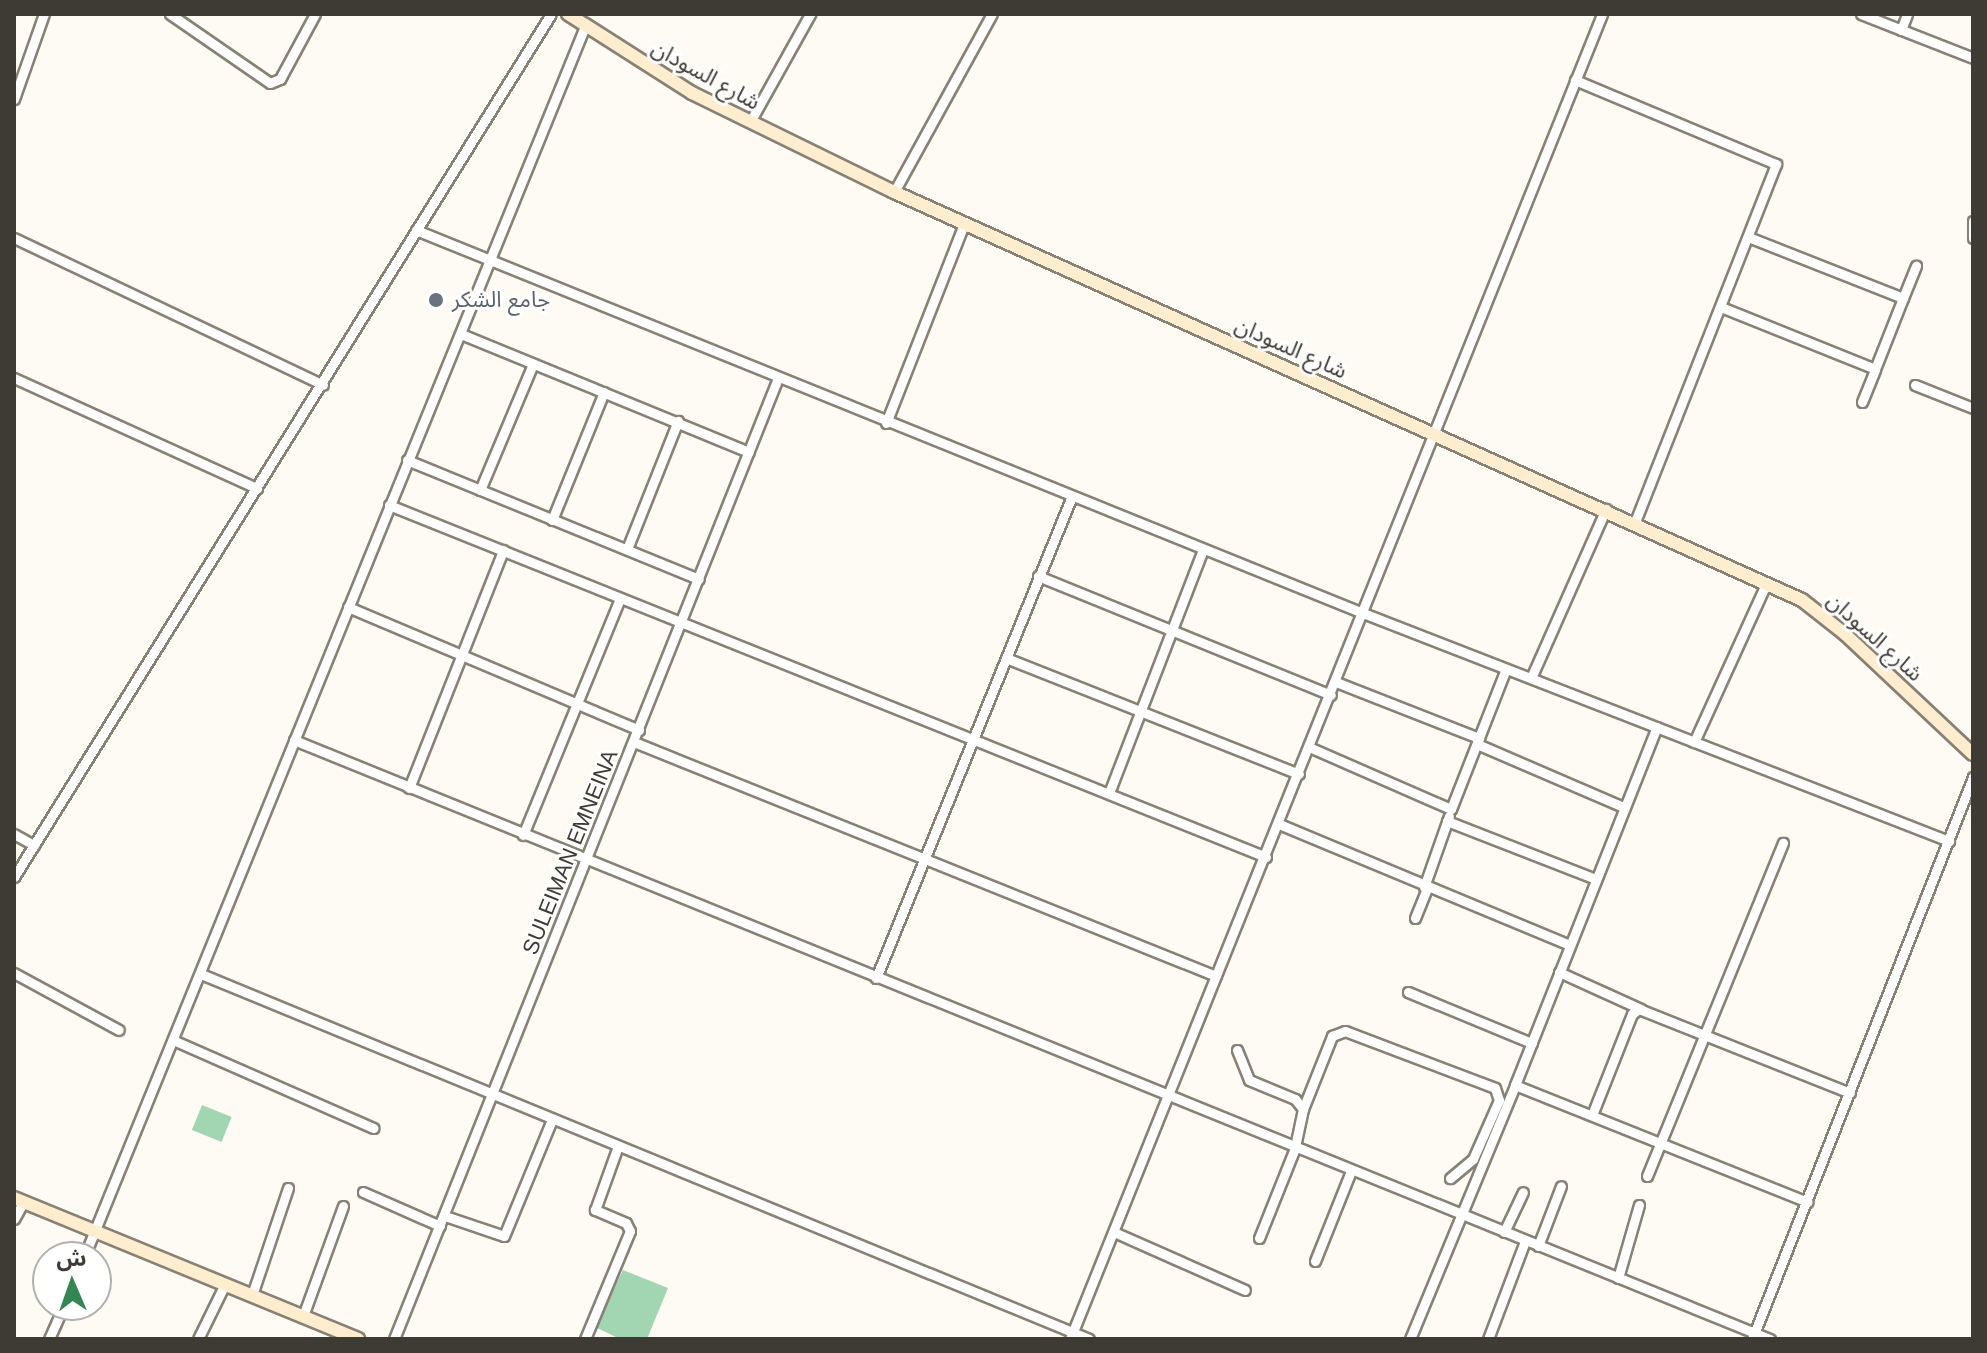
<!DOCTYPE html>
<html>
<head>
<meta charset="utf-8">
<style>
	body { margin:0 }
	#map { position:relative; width:1987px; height:1353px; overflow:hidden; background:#fefbf5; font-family:Helvetica,"Noto Sans Arabic",sans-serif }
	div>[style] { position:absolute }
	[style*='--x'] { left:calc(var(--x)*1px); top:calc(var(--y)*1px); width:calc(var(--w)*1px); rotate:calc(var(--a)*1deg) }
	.green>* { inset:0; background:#a2d6b3; transform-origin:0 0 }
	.roads { filter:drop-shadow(2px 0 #888175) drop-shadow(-2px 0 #888175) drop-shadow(0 2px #888175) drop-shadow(0 -2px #888175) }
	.street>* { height:9px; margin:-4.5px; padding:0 4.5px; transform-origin:4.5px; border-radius:4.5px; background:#fff }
	.secondary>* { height:12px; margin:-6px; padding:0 6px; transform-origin:6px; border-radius:6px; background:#ffedcf }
	.dots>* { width:22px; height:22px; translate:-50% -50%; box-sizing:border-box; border:4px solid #fff; border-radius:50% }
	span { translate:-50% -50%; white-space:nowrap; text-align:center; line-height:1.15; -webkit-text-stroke:6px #fff; paint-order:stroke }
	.street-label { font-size:22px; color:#3e3b35 }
	.worship-label { font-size:22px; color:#5b616d }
	.left { translate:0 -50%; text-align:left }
	.frame { position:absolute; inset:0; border:16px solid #3e3b35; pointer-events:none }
	.north { position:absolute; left:32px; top:1241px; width:80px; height:80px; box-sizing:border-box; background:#fff; border:2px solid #b2b1ae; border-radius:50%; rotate:358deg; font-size:22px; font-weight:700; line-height:32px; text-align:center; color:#3e3b35 }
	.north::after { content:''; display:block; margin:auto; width:28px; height:36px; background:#358555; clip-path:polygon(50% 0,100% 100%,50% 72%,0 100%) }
</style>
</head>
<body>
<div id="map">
	<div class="green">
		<i style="left:202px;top:1105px;width:32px;height:27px;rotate:22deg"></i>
		<i style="clip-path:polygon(623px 1270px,668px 1288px,647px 1339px,620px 1339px,595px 1327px)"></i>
	</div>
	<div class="roads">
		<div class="street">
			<i style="--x:170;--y:14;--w:121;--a:34.6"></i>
			<i style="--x:270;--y:83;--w:11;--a:-22"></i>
			<i style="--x:280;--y:79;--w:74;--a:-61.7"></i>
			<i style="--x:1861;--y:14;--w:120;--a:21.4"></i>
			<i style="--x:1901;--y:30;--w:17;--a:-69"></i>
			<i style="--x:1575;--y:80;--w:218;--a:22.7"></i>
			<i style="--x:1776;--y:164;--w:385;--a:111.5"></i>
			<i style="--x:14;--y:99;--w:90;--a:-70.6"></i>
			<i style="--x:750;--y:122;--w:124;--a:-60.9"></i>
			<i style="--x:894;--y:192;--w:203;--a:-61.2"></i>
			<i style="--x:1973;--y:221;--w:17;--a:90"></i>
			<i style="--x:416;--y:230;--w:1022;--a:22.02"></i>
			<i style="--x:1363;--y:613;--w:629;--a:21.26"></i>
			<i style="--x:14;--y:238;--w:342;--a:25.4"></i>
			<i style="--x:1903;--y:298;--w:35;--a:-68"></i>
			<i style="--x:1721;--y:307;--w:166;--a:21.9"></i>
			<i style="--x:1875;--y:369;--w:76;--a:-68.5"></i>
			<i style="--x:1903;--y:298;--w:167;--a:-158.5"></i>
			<i style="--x:461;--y:334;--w:311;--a:22.3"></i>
			<i style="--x:14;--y:378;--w:267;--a:24.4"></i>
			<i style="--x:1915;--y:385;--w:62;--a:21.6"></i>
			<i style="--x:1862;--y:402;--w:35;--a:-68"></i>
			<i style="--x:886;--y:423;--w:214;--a:-68.6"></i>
			<i style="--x:407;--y:460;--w:315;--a:22.2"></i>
			<i style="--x:480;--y:490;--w:137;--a:-67.2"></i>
			<i style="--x:389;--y:505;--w:945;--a:21.87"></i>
			<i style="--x:552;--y:520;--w:138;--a:-67.9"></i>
			<i style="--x:627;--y:549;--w:138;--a:-68.3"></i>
			<i style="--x:1038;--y:576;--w:316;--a:22.1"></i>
			<i style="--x:348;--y:607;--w:316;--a:22.9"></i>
			<i style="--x:1006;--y:658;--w:315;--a:21.6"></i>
			<i style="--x:1531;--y:678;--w:185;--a:-66.1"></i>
			<i style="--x:1336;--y:682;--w:154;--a:21.4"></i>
			<i style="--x:294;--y:740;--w:1593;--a:22.09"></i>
			<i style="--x:634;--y:742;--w:627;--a:21.9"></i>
			<i style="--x:1694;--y:742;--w:174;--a:-65.5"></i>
			<i style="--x:1477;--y:744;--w:159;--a:23.3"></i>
			<i style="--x:1309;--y:747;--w:155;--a:23.6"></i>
			<i style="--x:1451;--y:809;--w:150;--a:-68.6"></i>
			<i style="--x:409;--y:788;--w:256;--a:-68.4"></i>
			<i style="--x:1109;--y:793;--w:261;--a:-68.9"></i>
			<i style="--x:1447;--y:821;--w:160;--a:21.3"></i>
			<i style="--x:1279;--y:824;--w:314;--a:22.6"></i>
			<i style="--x:14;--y:834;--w:23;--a:29"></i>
			<i style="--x:523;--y:835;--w:255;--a:-67.7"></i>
			<i style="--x:14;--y:877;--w:1016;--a:-58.11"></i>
			<i style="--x:1424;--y:887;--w:75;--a:-70.6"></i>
			<i style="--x:1415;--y:918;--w:32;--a:-68"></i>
			<i style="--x:1559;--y:972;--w:90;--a:24.3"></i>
			<i style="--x:14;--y:973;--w:119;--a:28.5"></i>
			<i style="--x:201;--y:974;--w:960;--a:22.34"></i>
			<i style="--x:876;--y:978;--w:520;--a:-67.87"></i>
			<i style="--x:1408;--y:992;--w:134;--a:22.4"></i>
			<i style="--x:173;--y:1040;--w:219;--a:23.7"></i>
			<i style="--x:1237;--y:1050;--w:32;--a:68"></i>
			<i style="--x:1249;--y:1080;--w:50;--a:22.4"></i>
			<i style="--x:1295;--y:1099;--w:13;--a:51"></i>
			<i style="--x:1303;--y:1109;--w:40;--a:102"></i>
			<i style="--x:1295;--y:1148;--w:97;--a:111.8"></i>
			<i style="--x:1515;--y:1085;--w:385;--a:-68.4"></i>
			<i style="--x:1303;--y:1109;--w:79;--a:-68.3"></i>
			<i style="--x:1332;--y:1036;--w:14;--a:-21"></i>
			<i style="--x:1345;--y:1031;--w:160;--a:20.8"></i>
			<i style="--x:1495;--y:1088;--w:13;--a:72"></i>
			<i style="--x:1499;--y:1100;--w:64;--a:113.8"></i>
			<i style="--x:1473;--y:1159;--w:30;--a:140"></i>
			<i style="--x:1592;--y:1115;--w:109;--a:-68.4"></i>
			<i style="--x:1632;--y:1014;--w:9;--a:-36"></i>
			<i style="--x:1639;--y:1009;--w:227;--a:21.7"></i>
			<i style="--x:1647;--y:1176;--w:360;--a:-67.8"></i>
			<i style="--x:363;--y:1192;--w:84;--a:23.8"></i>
			<i style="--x:445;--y:1216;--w:62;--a:18.7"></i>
			<i style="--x:504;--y:1236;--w:123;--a:-67.6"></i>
			<i style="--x:14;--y:1219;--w:18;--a:-61"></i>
			<i style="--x:1114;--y:1232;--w:143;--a:23.9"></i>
			<i style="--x:1504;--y:1232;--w:44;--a:-64.6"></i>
			<i style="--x:1538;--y:1246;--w:64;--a:-69"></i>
			<i style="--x:84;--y:1257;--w:1329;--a:-67.85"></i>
			<i style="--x:1315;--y:1261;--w:97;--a:-68.2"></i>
			<i style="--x:1618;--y:1278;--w:76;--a:-74"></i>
			<i style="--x:252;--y:1295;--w:113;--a:-71.4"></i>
			<i style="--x:303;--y:1316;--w:117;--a:-70"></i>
			<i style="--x:49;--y:1339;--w:37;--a:-66"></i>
			<i style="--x:198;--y:1339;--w:61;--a:-63.9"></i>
			<i style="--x:394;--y:1339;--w:1035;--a:-68.22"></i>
			<i style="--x:585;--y:1339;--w:117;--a:-67.4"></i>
			<i style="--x:630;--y:1231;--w:9;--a:-117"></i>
			<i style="--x:626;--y:1223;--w:34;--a:-157"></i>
			<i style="--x:595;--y:1210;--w:65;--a:-70.2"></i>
			<i style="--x:1070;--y:1339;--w:1428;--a:-68.12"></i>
			<i style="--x:1410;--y:1339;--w:275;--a:-67.5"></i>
			<i style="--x:1515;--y:1085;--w:315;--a:21.8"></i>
			<i style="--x:1488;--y:1339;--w:105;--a:-69.3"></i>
			<i style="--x:1752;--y:1339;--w:604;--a:-68.53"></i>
		</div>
		<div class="secondary">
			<i style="--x:568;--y:14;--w:147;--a:32.5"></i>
			<i style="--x:692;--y:93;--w:225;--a:26.1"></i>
			<i style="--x:894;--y:192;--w:995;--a:24.2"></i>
			<i style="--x:1802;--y:600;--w:55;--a:38.3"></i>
			<i style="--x:1845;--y:634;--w:175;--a:43.2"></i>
			<i style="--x:14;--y:1198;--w:372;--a:22.3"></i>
		</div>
	</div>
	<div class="dots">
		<i style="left:436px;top:300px;background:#6b7280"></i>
	</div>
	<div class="street-label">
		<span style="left:706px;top:75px;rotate:29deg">شارع السودان</span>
		<span style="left:1291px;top:348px;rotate:24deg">شارع السودان</span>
		<span style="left:1875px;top:637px;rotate:42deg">شارع السودان</span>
		<span style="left:570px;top:852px;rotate:-68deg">SULEIMAN EMNEINA</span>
	</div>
	<div class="worship-label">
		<span class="left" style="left:452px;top:300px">جامع الشكر</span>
	</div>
	<div class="frame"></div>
	<div class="north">ش</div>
</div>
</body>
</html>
